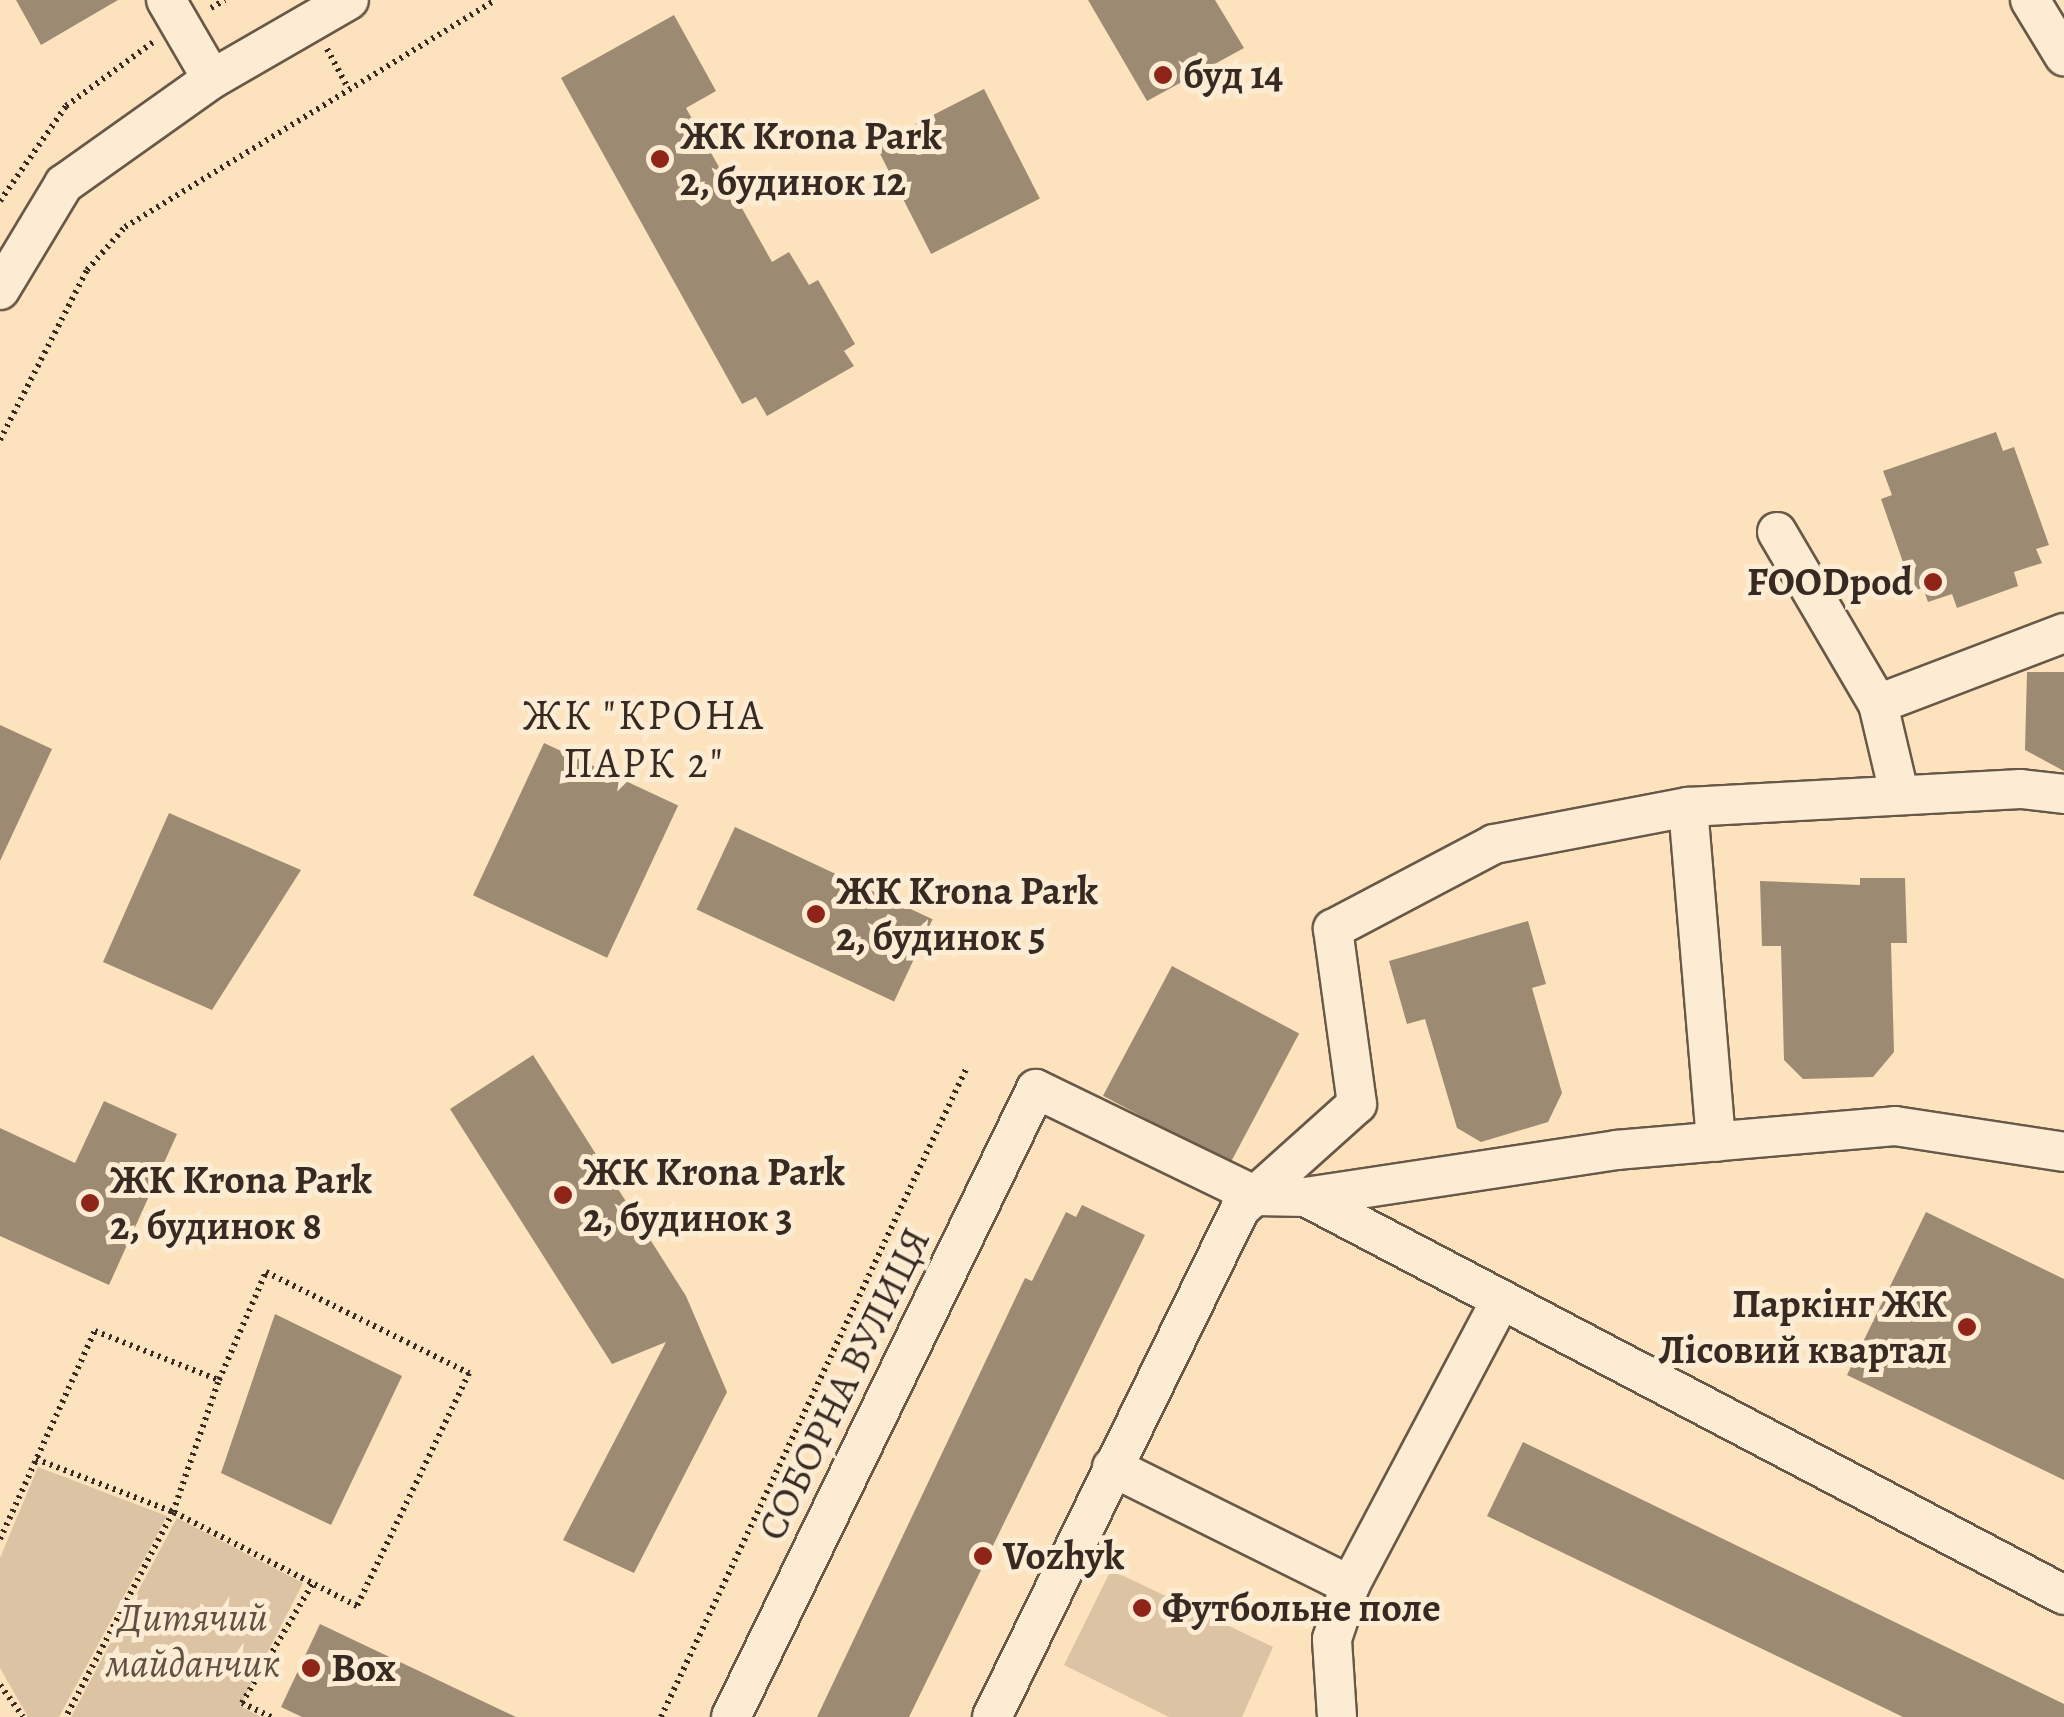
<!DOCTYPE html>
<html>
<head>
<meta charset="utf-8">
<style>
	body { margin:0 }
	#map { position:relative; width:2064px; height:1717px; overflow:hidden; background:#fce2bd; font-family:Alegreya,serif }
	div>[style] { position:absolute }
	[style*='--x'] { left:calc(var(--x)*1px); top:calc(var(--y)*1px); width:calc(var(--w)*1px); rotate:calc(var(--a)*1deg) }
	.green>* { inset:0; background:#dbc3a3 }
	.building>* { inset:0; background:#9d8a73; transform-origin:0 0 }
	.path>* { height:6px; margin-top:-3px; transform-origin:0; background:repeating-linear-gradient(90deg,#372a22 0 2.5px,transparent 0 7.5px) }
	.roads { filter:drop-shadow(2px 0 #685849) drop-shadow(-2px 0 #685849) drop-shadow(0 2px #685849) drop-shadow(0 -2px #685849) }
	.minor>* { height:38px; margin:-19px; padding:0 19px; transform-origin:19px; border-radius:19px; background:#fdecd4 }
	.dots>* { width:28px; height:28px; translate:-50% -50%; box-sizing:border-box; border:5px solid #fdecd4; border-radius:50% }
	span { translate:-50% -50%; white-space:nowrap; text-align:center; line-height:1.15; -webkit-text-stroke:10px #fdecd4; paint-order:stroke }
	.poi-label { font-size:40px; color:#372a22; font-weight:700 }
	.left { translate:0 -50%; text-align:left }
	.right { translate:-100% -50%; text-align:right }
	.street-label { font-size:40px; color:#372a22 }
	.park-label { font-size:40px; color:#605042; font-style:italic }
	.neighbourhood-label { font-size:42px; color:#372a22; letter-spacing:2.5px }
</style>
</head>
<body>
<div id="map">
	<div class="green">
		<i style="clip-path:polygon(38px 1467px,167px 1516px,59px 1717px,28px 1717px,0 1668px,0 1558px)"></i>
		<i style="clip-path:polygon(177px 1518px,303px 1583px,240px 1706px,261px 1717px,71px 1717px)"></i>
		<i style="clip-path:polygon(1111px 1570px,1273px 1647px,1242px 1717px,1169px 1717px,1064px 1665px)"></i>
	</div>
	<div class="building">
		<i style="clip-path:polygon(16px 0,118px 0,41px 45px)"></i>
		<i style="clip-path:polygon(1088px 0,1215px 0,1244px 48px,1147px 101px)"></i>
		<i style="clip-path:polygon(674px 15px,716px 91px,686px 108px,772px 262px,789px 252px,809px 285px,818px 280px,855px 344px,844px 351px,854px 366px,767px 416px,756px 397px,742px 404px,561px 78px)"></i>
		<i style="left:984px;top:89px;width:123px;height:122px;rotate:63deg"></i>
		<i style="clip-path:polygon(1996px 432px,2003px 451px,2014px 447px,2049px 545px,2036px 549px,2042px 563px,2014px 572px,2018px 586px,1957px 608px,1952px 594px,1928px 602px,1923px 588px,1913px 591px,1881px 499px,1892px 495px,1883px 471px)"></i>
		<i style="clip-path:polygon(2027px 672px,2064px 672px,2064px 771px,2025px 750px)"></i>
		<i style="clip-path:polygon(0 725px,52px 749px,0 861px)"></i>
		<i style="left:544px;top:743px;width:148px;height:168px;rotate:25deg"></i>
		<i style="clip-path:polygon(169px 813px,301px 870px,212px 1010px,103px 962px)"></i>
		<i style="left:735px;top:827px;width:218px;height:91px;rotate:25deg"></i>
		<i style="clip-path:polygon(1860px 878px,1905px 878px,1907px 943px,1891px 943px,1894px 1052px,1873px 1077px,1803px 1079px,1784px 1060px,1781px 946px,1762px 946px,1760px 881px,1860px 885px)"></i>
		<i style="clip-path:polygon(1528px 921px,1546px 984px,1532px 988px,1562px 1093px,1548px 1122px,1481px 1142px,1457px 1128px,1425px 1019px,1407px 1024px,1389px 961px)"></i>
		<i style="left:1172px;top:966px;width:144px;height:147px;rotate:28deg"></i>
		<i style="clip-path:polygon(533px 1055px,686px 1296px,727px 1392px,634px 1573px,563px 1540px,666px 1342px,612px 1364px,450px 1109px)"></i>
		<i style="clip-path:polygon(104px 1101px,177px 1134px,109px 1285px,0 1236px,0 1128px,75px 1163px)"></i>
		<i style="clip-path:polygon(1082px 1205px,1145px 1235px,909px 1717px,817px 1717px,1025px 1278px,1032px 1281px,1066px 1212px,1076px 1217px)"></i>
		<i style="clip-path:polygon(1926px 1212px,2064px 1279px,2064px 1480px,1847px 1375px)"></i>
		<i style="clip-path:polygon(275px 1314px,402px 1376px,331px 1525px,221px 1473px)"></i>
		<i style="clip-path:polygon(1523px 1442px,2064px 1704px,2064px 1717px,1903px 1717px,1487px 1516px)"></i>
		<i style="clip-path:polygon(320px 1624px,516px 1717px,302px 1717px,281px 1707px)"></i>
	</div>
	<div class="path">
		<i style="--x:211;--y:8;--w:16;--a:-30"></i>
		<i style="--x:327;--y:49;--w:42;--a:61.6"></i>
		<i style="--x:0;--y:201;--w:116;--a:-55.2"></i>
		<i style="--x:66;--y:106;--w:108;--a:-36.3"></i>
		<i style="--x:0;--y:440;--w:191;--a:-62.9"></i>
		<i style="--x:87;--y:270;--w:57;--a:-48.5"></i>
		<i style="--x:125;--y:227;--w:434;--a:-31.5"></i>
		<i style="--x:36;--y:1459;--w:147;--a:21.1"></i>
		<i style="--x:173;--y:1512;--w:143;--a:-70.8"></i>
		<i style="--x:0;--y:1539;--w:229;--a:-65.5"></i>
		<i style="--x:95;--y:1331;--w:133;--a:21.6"></i>
		<i style="--x:219;--y:1380;--w:118;--a:-66.5"></i>
		<i style="--x:266;--y:1272;--w:227;--a:26.5"></i>
		<i style="--x:469;--y:1373;--w:259;--a:115.7"></i>
		<i style="--x:357;--y:1606;--w:207;--a:-152.9"></i>
		<i style="--x:173;--y:1512;--w:231;--a:117.6"></i>
		<i style="--x:0;--y:1685;--w:39;--a:54"></i>
		<i style="--x:271;--y:1717;--w:32;--a:-154"></i>
		<i style="--x:242;--y:1703;--w:139;--a:-59.4"></i>
		<i style="--x:661;--y:1717;--w:716;--a:-64.79"></i>
	</div>
	<div class="roads">
		<div class="minor">
			<i style="--x:166;--y:0;--w:91;--a:59.8"></i>
			<i style="--x:2030;--y:0;--w:66;--a:58.7"></i>
			<i style="--x:0;--y:290;--w:124;--a:-58.9"></i>
			<i style="--x:64;--y:184;--w:181;--a:-35.4"></i>
			<i style="--x:212;--y:79;--w:158;--a:-30"></i>
			<i style="--x:1777;--y:532;--w:199;--a:59.6"></i>
			<i style="--x:1878;--y:704;--w:91;--a:76.7"></i>
			<i style="--x:1878;--y:704;--w:199;--a:-20.9"></i>
			<i style="--x:1688;--y:807;--w:336;--a:85.2"></i>
			<i style="--x:1306;--y:1197;--w:314;--a:-8.6"></i>
			<i style="--x:1616;--y:1150;--w:280;--a:-4.9"></i>
			<i style="--x:1895;--y:1126;--w:171;--a:8.7"></i>
			<i style="--x:1112;--y:1467;--w:266;--a:26.4"></i>
			<i style="--x:731;--y:1717;--w:698;--a:-64.1"></i>
			<i style="--x:1036;--y:1089;--w:245;--a:25.9"></i>
			<i style="--x:1256;--y:1196;--w:50;--a:1.1"></i>
			<i style="--x:1306;--y:1197;--w:856;--a:27.7"></i>
			<i style="--x:992;--y:1717;--w:565;--a:-63.98"></i>
			<i style="--x:1240;--y:1209;--w:157;--a:-41.9"></i>
			<i style="--x:1357;--y:1104;--w:177;--a:-97.8"></i>
			<i style="--x:1333;--y:929;--w:182;--a:-27.8"></i>
			<i style="--x:1494;--y:844;--w:197;--a:-10.8"></i>
			<i style="--x:1688;--y:807;--w:333;--a:-3.1"></i>
			<i style="--x:2021;--y:789;--w:43;--a:6.6"></i>
			<i style="--x:1337;--y:1717;--w:78;--a:-93.7"></i>
			<i style="--x:1332;--y:1639;--w:57;--a:-71.6"></i>
			<i style="--x:1350;--y:1585;--w:323;--a:-62.1"></i>
		</div>
	</div>
	<div class="dots">
		<i style="left:1163px;top:75px;background:#8f2418"></i>
		<i style="left:660px;top:159px;background:#8f2418"></i>
		<i style="left:1933px;top:582px;background:#8f2418"></i>
		<i style="left:816px;top:914px;background:#8f2418"></i>
		<i style="left:563px;top:1195px;background:#8f2418"></i>
		<i style="left:90px;top:1203px;background:#8f2418"></i>
		<i style="left:1967px;top:1327px;background:#8f2418"></i>
		<i style="left:983px;top:1556px;background:#8f2418"></i>
		<i style="left:1142px;top:1608px;background:#8f2418"></i>
		<i style="left:311px;top:1668px;background:#8f2418"></i>
	</div>
	<div class="poi-label">
		<span class="left" style="left:1183px;top:75px">буд 14</span>
		<span class="left" style="left:680px;top:159px">ЖК Krona Park<br>2, будинок 12</span>
		<span class="right" style="left:1913px;top:582px">FOODpod</span>
		<span class="left" style="left:836px;top:914px">ЖК Krona Park<br>2, будинок 5</span>
		<span class="left" style="left:583px;top:1195px">ЖК Krona Park<br>2, будинок 3</span>
		<span class="left" style="left:110px;top:1203px">ЖК Krona Park<br>2, будинок 8</span>
		<span class="right" style="left:1947px;top:1327px">Паркінг ЖК<br>Лісовий квартал</span>
		<span class="left" style="left:1003px;top:1556px">Vozhyk</span>
		<span class="left" style="left:1162px;top:1608px">Футбольне поле</span>
		<span class="left" style="left:331px;top:1668px">Box</span>
	</div>
	<div class="street-label">
		<span style="left:844px;top:1384px;rotate:-64deg">СОБОРНА ВУЛИЦЯ</span>
	</div>
	<div class="park-label">
		<span style="left:193px;top:1641px">Дитячий<br>майданчик</span>
	</div>
	<div class="neighbourhood-label">
		<span style="left:644px;top:739px">ЖК "КРОНА<br>ПАРК 2"</span>
	</div>
</div>
</body>
</html>
